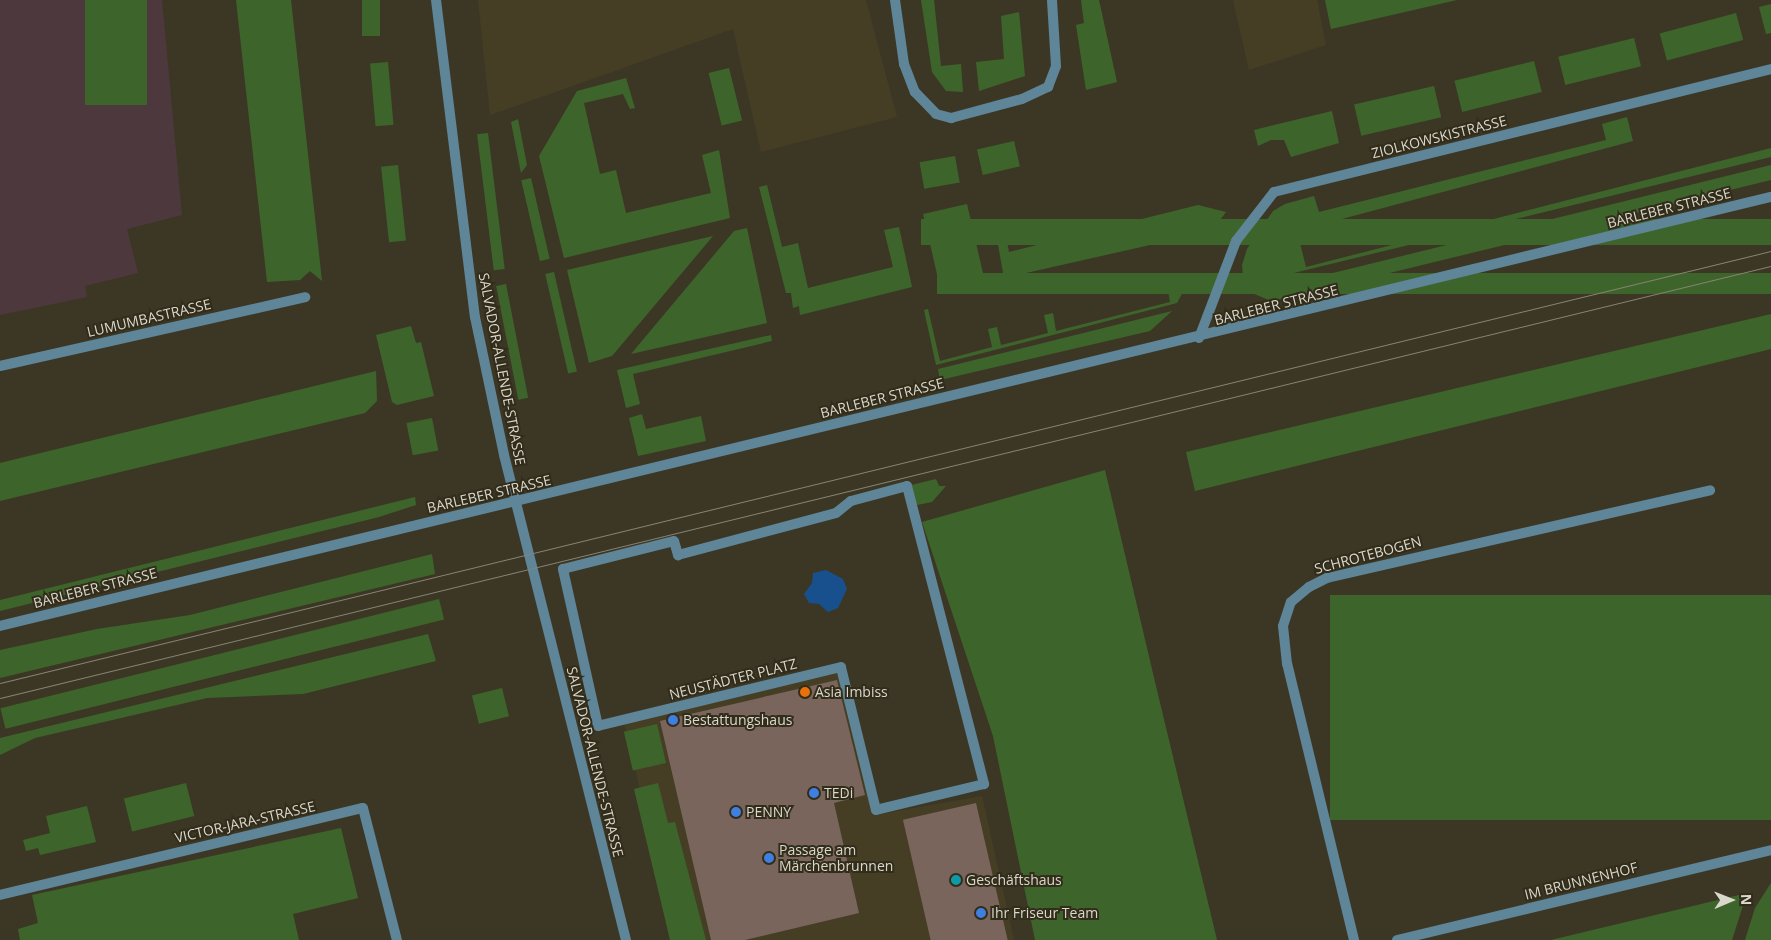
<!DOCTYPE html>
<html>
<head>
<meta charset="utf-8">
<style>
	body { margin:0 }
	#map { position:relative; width:1771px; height:940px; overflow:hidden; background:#3c3725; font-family:"Open Sans",sans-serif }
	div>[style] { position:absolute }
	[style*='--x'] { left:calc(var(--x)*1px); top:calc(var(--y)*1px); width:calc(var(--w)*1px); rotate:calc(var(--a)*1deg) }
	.built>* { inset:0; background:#453e25 }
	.education>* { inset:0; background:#4d393d }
	.green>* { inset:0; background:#3d652b; transform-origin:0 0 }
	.water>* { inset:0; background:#17508d }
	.building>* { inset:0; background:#7a655c; transform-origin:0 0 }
	.pedestrian>* { height:10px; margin:-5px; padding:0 5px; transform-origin:5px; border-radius:5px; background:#5f8598 }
	.minor>* { height:10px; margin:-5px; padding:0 5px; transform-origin:5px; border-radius:5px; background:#5f8598 }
	.tertiary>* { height:10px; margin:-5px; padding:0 5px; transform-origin:5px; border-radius:5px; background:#5f8598 }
	.tram>* { height:1px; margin:-0.5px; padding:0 0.5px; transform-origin:0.5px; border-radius:0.5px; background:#888475 }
	.dots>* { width:14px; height:14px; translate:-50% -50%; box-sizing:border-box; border:2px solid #322d1b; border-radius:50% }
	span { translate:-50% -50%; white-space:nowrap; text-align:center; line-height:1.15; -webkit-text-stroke:4px #322d1b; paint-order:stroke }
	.street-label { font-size:14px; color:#dad7cc }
	.poi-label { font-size:14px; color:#dad7cc }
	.left { translate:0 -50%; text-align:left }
	.north { position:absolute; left:1706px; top:875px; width:50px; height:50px; -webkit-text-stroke:4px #322d1b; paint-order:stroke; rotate:89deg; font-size:14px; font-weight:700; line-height:20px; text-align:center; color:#dad7cc }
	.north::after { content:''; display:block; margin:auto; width:18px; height:22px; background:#dad7cc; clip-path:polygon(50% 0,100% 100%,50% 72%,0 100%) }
</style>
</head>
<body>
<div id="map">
	<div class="built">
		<i style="clip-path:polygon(478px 0,866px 0,897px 117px,761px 152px,733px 29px,490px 115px)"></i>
		<i style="clip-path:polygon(1233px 0,1317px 0,1326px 45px,1249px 70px)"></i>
		<i style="clip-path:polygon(838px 672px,875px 815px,982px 796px,1014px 940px,676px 940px,624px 723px)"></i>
	</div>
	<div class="education">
		<i style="clip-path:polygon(0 0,162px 0,182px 215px,127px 229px,138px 273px,85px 286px,87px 297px,0 315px)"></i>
	</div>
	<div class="green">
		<i style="left:85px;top:0;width:62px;height:105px"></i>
		<i style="clip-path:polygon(236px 0,291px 0,322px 281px,310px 271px,300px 280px,267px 282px)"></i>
		<i style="left:362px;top:0;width:18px;height:36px"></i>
		<i style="clip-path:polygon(921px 0,934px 0,941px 66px,961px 64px,963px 92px,946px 91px,932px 72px)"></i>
		<i style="clip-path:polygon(1081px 0,1099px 0,1117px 82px,1086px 90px,1076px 25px,1084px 23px)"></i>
		<i style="clip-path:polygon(1325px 0,1457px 0,1331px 29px)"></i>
		<i style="clip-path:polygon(1771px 4px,1771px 33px,1766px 34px,1759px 7px)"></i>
		<i style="clip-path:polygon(1019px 12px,1025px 76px,979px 91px,976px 62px,1004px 59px,1001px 16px)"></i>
		<i style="left:1736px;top:13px;width:28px;height:79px;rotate:75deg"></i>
		<i style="left:1634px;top:38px;width:29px;height:78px;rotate:76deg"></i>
		<i style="left:1534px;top:61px;width:32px;height:82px;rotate:76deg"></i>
		<i style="left:388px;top:62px;width:63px;height:18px;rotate:85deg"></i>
		<i style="left:729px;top:68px;width:54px;height:21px;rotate:76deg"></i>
		<i style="clip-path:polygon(626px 78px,635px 108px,630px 109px,623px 94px,584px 103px,600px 174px,616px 170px,626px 213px,711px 193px,702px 155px,719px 150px,730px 218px,564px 258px,539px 156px,577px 91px)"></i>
		<i style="left:1434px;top:86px;width:32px;height:82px;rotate:77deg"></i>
		<i style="clip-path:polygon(1332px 111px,1339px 143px,1291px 157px,1284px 140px,1271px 140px,1258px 146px,1254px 130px)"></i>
		<i style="clip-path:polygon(1627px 117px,1633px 141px,1297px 231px,1306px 267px,1771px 148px,1771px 157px,1244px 285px,1242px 265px,1247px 249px,1273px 211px,1285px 204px,1314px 196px,1319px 212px,1606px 140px,1602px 124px)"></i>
		<i style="clip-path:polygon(518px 119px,527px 165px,521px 173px,511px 122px)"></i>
		<i style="left:488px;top:133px;width:137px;height:11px;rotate:83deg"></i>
		<i style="left:1014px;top:141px;width:26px;height:38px;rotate:77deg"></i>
		<i style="left:955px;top:156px;width:27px;height:36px;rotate:80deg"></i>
		<i style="left:398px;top:165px;width:76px;height:17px;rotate:84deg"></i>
		<i style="clip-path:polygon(1771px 165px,1771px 180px,1291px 297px,1271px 301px,1252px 293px)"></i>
		<i style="left:531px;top:178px;width:83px;height:10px;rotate:77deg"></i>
		<i style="clip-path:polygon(767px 185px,782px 247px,798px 243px,808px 288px,893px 267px,884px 230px,899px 227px,912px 287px,800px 315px,799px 306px,793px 308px,791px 293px,786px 293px,759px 187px)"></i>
		<i style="left:967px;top:204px;width:74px;height:45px;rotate:77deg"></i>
		<i style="clip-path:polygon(1198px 205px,1226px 212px,1212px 231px,1004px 278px,995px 228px,1004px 227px,1009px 252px)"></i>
		<i style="left:1771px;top:219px;width:26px;height:850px;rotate:90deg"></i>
		<i style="clip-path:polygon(747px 228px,767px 323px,631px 354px,734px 231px)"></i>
		<i style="clip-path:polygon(713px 236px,612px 356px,589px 363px,567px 270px)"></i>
		<i style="left:554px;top:272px;width:102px;height:9px;rotate:77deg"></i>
		<i style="left:1771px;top:273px;width:21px;height:834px;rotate:90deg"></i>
		<i style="clip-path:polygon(1175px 282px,1184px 290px,1177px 303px,936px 365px,924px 310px,928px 309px,940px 361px,992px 347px,988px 329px,997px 327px,1001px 345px,1048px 333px,1044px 315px,1053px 313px,1056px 331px,1170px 302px,1167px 284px)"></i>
		<i style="left:506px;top:284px;width:116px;height:10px;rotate:79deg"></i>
		<i style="clip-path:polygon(1172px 311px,1150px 331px,940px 380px,938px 369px)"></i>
		<i style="clip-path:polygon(1771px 314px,1771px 349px,1195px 491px,1186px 452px)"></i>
		<i style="clip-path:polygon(411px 326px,416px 343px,421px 342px,434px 396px,397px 405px,392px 402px,376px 335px)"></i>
		<i style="clip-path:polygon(771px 335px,772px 341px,633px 374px,640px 404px,626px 408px,617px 370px)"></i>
		<i style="clip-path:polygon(376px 371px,377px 401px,365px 413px,0 501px,0 463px)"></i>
		<i style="clip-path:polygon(642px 414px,646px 429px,701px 416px,706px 441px,638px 456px,629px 418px)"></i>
		<i style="left:432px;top:418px;width:33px;height:26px;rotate:79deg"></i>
		<i style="clip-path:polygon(1105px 470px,1156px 686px,1217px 940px,1035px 940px,993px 736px,922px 522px)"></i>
		<i style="clip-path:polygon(936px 479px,939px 486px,946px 486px,932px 502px,912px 506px,907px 486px)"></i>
		<i style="clip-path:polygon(415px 497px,416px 505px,379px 517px,0 611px,0 600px)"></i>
		<i style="clip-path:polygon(432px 554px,435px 574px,0 678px,0 650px,97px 629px,190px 615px)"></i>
		<i style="left:1771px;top:595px;width:225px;height:441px;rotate:90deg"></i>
		<i style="left:439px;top:599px;width:21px;height:452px;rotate:76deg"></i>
		<i style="clip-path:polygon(428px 634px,436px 661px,303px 694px,207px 698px,35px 738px,0 755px,0 738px)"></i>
		<i style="left:502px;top:688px;width:29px;height:31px;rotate:76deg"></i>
		<i style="left:657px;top:724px;width:40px;height:34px;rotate:77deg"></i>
		<i style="left:186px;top:783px;width:34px;height:64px;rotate:76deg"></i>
		<i style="clip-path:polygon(658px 783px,668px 823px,675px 822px,706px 940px,670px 940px,634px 789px)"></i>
		<i style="clip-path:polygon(87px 806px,96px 842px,40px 855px,38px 848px,26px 851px,23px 840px,50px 833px,46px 816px)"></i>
		<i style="clip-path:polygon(341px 828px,358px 898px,293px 914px,299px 940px,20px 940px,18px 929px,38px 923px,32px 895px)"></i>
		<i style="clip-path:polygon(1771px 883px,1771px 940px,1745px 940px,1755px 908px)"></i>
		<i style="clip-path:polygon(1747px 893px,1732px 940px,1551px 940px)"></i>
	</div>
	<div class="water">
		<i style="clip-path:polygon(826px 570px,843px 579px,847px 589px,838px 608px,828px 612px,819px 604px,809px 603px,804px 594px,812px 583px,813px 573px)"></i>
	</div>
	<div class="building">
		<i style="clip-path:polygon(837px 680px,865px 795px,834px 803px,859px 913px,745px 940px,711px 940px,660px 721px)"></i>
		<i style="left:976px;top:803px;width:141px;height:75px;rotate:77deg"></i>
	</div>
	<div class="pedestrian">
		<i style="--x:907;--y:486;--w:308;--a:75.5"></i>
		<i style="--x:984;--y:784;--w:111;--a:166.5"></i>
		<i style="--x:876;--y:810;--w:147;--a:-103.8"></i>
		<i style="--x:841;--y:667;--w:250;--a:166.4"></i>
		<i style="--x:598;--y:726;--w:161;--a:-102.6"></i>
		<i style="--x:563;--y:569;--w:114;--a:-14.2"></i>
		<i style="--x:674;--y:541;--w:15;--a:74"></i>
		<i style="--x:678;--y:555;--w:163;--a:-14.9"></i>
		<i style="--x:836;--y:513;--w:19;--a:-39"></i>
		<i style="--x:851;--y:501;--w:58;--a:-15"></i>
	</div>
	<div class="minor">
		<i style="--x:436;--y:0;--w:319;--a:83"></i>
		<i style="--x:475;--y:317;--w:141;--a:78.1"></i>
		<i style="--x:504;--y:455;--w:500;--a:75.88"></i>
		<i style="--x:895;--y:0;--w:65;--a:82"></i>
		<i style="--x:904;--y:64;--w:30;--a:69"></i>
		<i style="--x:915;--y:92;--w:30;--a:46"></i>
		<i style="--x:936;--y:114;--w:16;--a:15"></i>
		<i style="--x:951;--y:118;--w:73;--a:-15"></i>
		<i style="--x:1022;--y:99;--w:29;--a:-25"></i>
		<i style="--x:1048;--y:87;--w:22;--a:-69"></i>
		<i style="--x:1056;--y:66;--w:66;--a:-93.5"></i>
		<i style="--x:1199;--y:338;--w:104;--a:-69.1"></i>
		<i style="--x:1236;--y:241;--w:62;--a:-52.2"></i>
		<i style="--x:1274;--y:192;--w:512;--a:-13.9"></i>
		<i style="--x:0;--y:366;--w:313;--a:-12.7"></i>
		<i style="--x:0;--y:895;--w:373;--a:-13.5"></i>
		<i style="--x:363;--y:808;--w:136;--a:75.6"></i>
		<i style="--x:1354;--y:940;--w:284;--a:-103.6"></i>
		<i style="--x:1287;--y:664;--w:38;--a:-96"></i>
		<i style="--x:1283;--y:626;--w:25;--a:-72"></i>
		<i style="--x:1291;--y:602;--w:23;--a:-40"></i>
		<i style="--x:1309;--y:587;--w:20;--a:-27"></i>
		<i style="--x:1327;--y:578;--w:393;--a:-12.9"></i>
		<i style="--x:1397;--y:940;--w:385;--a:-13.5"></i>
	</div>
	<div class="tertiary">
		<i style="--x:0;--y:626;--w:1822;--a:-13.62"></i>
	</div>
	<div class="tram">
		<i style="--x:0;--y:683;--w:1823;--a:-13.71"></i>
		<i style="--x:0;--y:698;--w:1823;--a:-13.71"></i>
	</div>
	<div class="dots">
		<i style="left:805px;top:692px;background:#e8710a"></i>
		<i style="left:673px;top:720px;background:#3f7fe0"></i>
		<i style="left:814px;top:793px;background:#3f7fe0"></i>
		<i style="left:736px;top:812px;background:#3f7fe0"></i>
		<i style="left:769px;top:858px;background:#3f7fe0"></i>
		<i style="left:956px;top:880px;background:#0f9aa8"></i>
		<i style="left:981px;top:913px;background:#3f7fe0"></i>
	</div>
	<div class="street-label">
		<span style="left:1439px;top:137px;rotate:-14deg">ZIOLKOWSKISTRASSE</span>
		<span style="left:1669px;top:208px;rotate:-14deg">BARLEBER STRASSE</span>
		<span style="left:1276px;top:305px;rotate:-14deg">BARLEBER STRASSE</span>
		<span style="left:149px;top:318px;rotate:-13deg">LUMUMBASTRASSE</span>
		<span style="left:502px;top:369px;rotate:79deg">SALVADOR-ALLENDE-STRASSE</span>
		<span style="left:882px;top:398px;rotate:-14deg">BARLEBER STRASSE</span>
		<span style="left:489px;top:494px;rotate:-13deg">BARLEBER STRASSE</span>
		<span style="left:1368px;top:555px;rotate:-15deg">SCHROTEBOGEN</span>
		<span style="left:95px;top:588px;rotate:-14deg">BARLEBER STRASSE</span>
		<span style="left:733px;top:679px;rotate:-14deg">NEUSTÄDTER PLATZ</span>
		<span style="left:595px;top:762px;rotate:76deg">SALVADOR-ALLENDE-STRASSE</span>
		<span style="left:245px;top:822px;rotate:-13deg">VICTOR-JARA-STRASSE</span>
		<span style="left:1581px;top:881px;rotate:-14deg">IM BRUNNENHOF</span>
	</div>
	<div class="poi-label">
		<span class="left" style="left:815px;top:692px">Asia Imbiss</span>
		<span class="left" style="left:683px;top:720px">Bestattungshaus</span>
		<span class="left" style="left:824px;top:793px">TEDi</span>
		<span class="left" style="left:746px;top:812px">PENNY</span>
		<span class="left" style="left:779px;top:858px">Passage am<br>Märchenbrunnen</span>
		<span class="left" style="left:966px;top:880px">Geschäftshaus</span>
		<span class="left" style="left:991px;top:913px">Ihr Friseur Team</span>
	</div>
	<div class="north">N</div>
</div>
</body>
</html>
